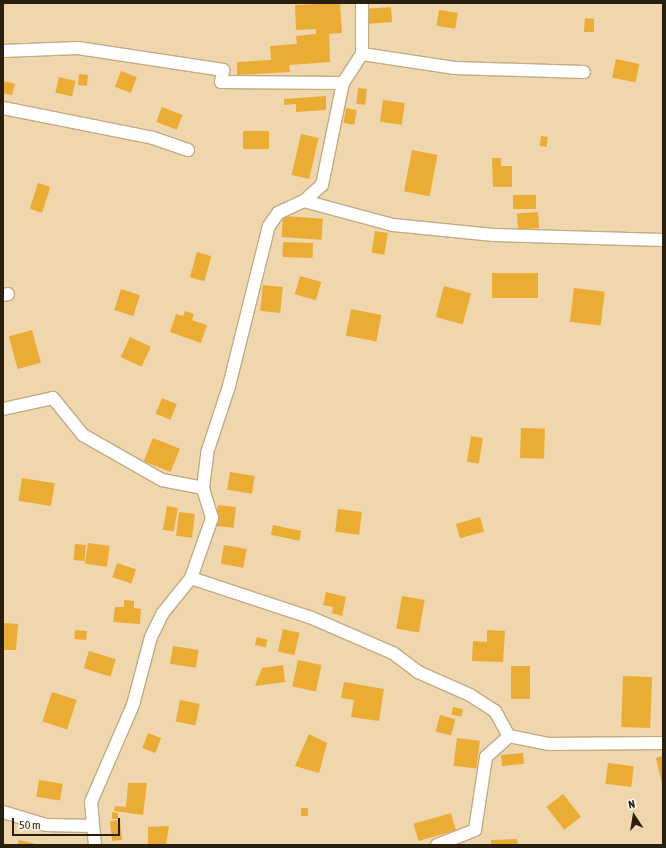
<!DOCTYPE html>
<html>
<head>
<meta charset="utf-8">
<style>
	body { margin:0 }
	#map { position:relative; width:666px; height:848px; overflow:hidden; background:#efd6ad; font-family:"Asap Condensed",sans-serif }
	div>[style] { position:absolute }
	[style*='--x'] { left:calc(var(--x)*1px); top:calc(var(--y)*1px); width:calc(var(--w)*1px); rotate:calc(var(--a)*1deg) }
	.building>* { inset:0; background:#eaac32; transform-origin:0 0 }
	.roads { filter:drop-shadow(1px 0 #c2aa82) drop-shadow(-1px 0 #c2aa82) drop-shadow(0 1px #c2aa82) drop-shadow(0 -1px #c2aa82) }
	.minor>* { height:12px; margin:-6px; padding:0 6px; transform-origin:6px; border-radius:6px; background:#fff }
	span { translate:-50% -50%; white-space:nowrap; text-align:center; line-height:1.15; -webkit-text-stroke:3px #fdfaf6; paint-order:stroke }
	.frame { position:absolute; inset:0; border:4px solid #281f0f; pointer-events:none }
	.north { position:absolute; left:614px; top:796px; width:40px; height:40px; -webkit-text-stroke:3px #fdfaf6; paint-order:stroke; rotate:348deg; font-size:11px; font-weight:700; line-height:16px; text-align:center; color:#281f0f }
	.north::after { content:''; display:block; margin:auto; width:14px; height:18px; background:#281f0f; clip-path:polygon(50% 0,100% 100%,50% 72%,0 100%) }
	.scale { position:absolute; left:12px; top:818px; width:108px; height:18px; box-sizing:border-box; border:2px solid #281f0f; border-top:0; padding-left:5px; font-size:12px; line-height:14px; white-space:nowrap; color:#281f0f; -webkit-text-stroke:3px #fdfaf6; paint-order:stroke }
</style>
</head>
<body>
<div id="map">
	<div class="building">
		<i style="clip-path:polygon(340px 3px,342px 33px,329px 34px,330px 62px,289px 65px,290px 72px,237px 75px,237px 62px,271px 60px,270px 46px,297px 44px,296px 36px,316px 34px,316px 29px,296px 30px,295px 5px)"></i>
		<i style="left:391px;top:7px;width:15px;height:24px;rotate:86deg"></i>
		<i style="left:439px;top:10px;width:19px;height:16px;rotate:9deg"></i>
		<i style="clip-path:polygon(585px 18px,594px 19px,594px 32px,584px 32px)"></i>
		<i style="left:616px;top:59px;width:24px;height:19px;rotate:12deg"></i>
		<i style="left:121px;top:71px;width:17px;height:17px;rotate:21deg"></i>
		<i style="left:79px;top:74px;width:9px;height:11px;rotate:6deg"></i>
		<i style="left:59px;top:77px;width:17px;height:16px;rotate:13deg"></i>
		<i style="clip-path:polygon(3px 81px,15px 84px,12px 95px,3px 93px)"></i>
		<i style="left:358px;top:88px;width:9px;height:16px;rotate:6deg"></i>
		<i style="clip-path:polygon(326px 96px,326px 110px,296px 112px,296px 104px,284px 105px,284px 99px)"></i>
		<i style="left:383px;top:100px;width:22px;height:22px;rotate:8deg"></i>
		<i style="left:162px;top:107px;width:22px;height:16px;rotate:21deg"></i>
		<i style="left:346px;top:108px;width:11px;height:15px;rotate:10deg"></i>
		<i style="left:243px;top:131px;width:26px;height:18px"></i>
		<i style="left:301px;top:134px;width:18px;height:42px;rotate:13deg"></i>
		<i style="left:541px;top:136px;width:7px;height:10px;rotate:8deg"></i>
		<i style="left:412px;top:150px;width:26px;height:42px;rotate:11deg"></i>
		<i style="clip-path:polygon(492px 158px,501px 158px,501px 166px,512px 166px,512px 187px,493px 187px)"></i>
		<i style="left:38px;top:183px;width:13px;height:27px;rotate:18deg"></i>
		<i style="left:536px;top:195px;width:14px;height:23px;rotate:90deg"></i>
		<i style="left:538px;top:212px;width:16px;height:21px;rotate:86deg"></i>
		<i style="left:283px;top:216px;width:40px;height:21px;rotate:4deg"></i>
		<i style="left:375px;top:231px;width:13px;height:22px;rotate:9deg"></i>
		<i style="left:283px;top:242px;width:30px;height:15px;rotate:2deg"></i>
		<i style="left:197px;top:252px;width:15px;height:26px;rotate:16deg"></i>
		<i style="left:492px;top:273px;width:46px;height:25px"></i>
		<i style="left:300px;top:276px;width:22px;height:19px;rotate:16deg"></i>
		<i style="left:263px;top:285px;width:20px;height:26px;rotate:6deg"></i>
		<i style="left:444px;top:286px;width:28px;height:32px;rotate:15deg"></i>
		<i style="left:574px;top:288px;width:31px;height:34px;rotate:7deg"></i>
		<i style="left:121px;top:289px;width:20px;height:22px;rotate:18deg"></i>
		<i style="left:351px;top:309px;width:31px;height:27px;rotate:11deg"></i>
		<i style="clip-path:polygon(185px 311px,194px 314px,192px 320px,207px 325px,201px 343px,170px 332px,176px 314px,183px 316px)"></i>
		<i style="left:32px;top:330px;width:34px;height:24px;rotate:75deg"></i>
		<i style="left:130px;top:337px;width:23px;height:22px;rotate:25deg"></i>
		<i style="left:162px;top:398px;width:16px;height:17px;rotate:22deg"></i>
		<i style="left:521px;top:428px;width:24px;height:30px;rotate:2deg"></i>
		<i style="left:471px;top:436px;width:12px;height:26px;rotate:9deg"></i>
		<i style="left:153px;top:438px;width:29px;height:25px;rotate:22deg"></i>
		<i style="left:230px;top:472px;width:25px;height:18px;rotate:9deg"></i>
		<i style="left:22px;top:478px;width:33px;height:23px;rotate:9deg"></i>
		<i style="left:218px;top:505px;width:18px;height:21px;rotate:6deg"></i>
		<i style="left:167px;top:506px;width:11px;height:24px;rotate:10deg"></i>
		<i style="left:338px;top:509px;width:24px;height:23px;rotate:7deg"></i>
		<i style="left:179px;top:512px;width:16px;height:24px;rotate:7deg"></i>
		<i style="left:480px;top:517px;width:15px;height:25px;rotate:74deg"></i>
		<i style="left:273px;top:525px;width:29px;height:10px;rotate:12deg"></i>
		<i style="left:88px;top:543px;width:22px;height:21px;rotate:8deg"></i>
		<i style="left:75px;top:544px;width:11px;height:16px;rotate:5deg"></i>
		<i style="left:224px;top:545px;width:23px;height:19px;rotate:10deg"></i>
		<i style="left:117px;top:563px;width:20px;height:15px;rotate:18deg"></i>
		<i style="clip-path:polygon(326px 592px,346px 597px,342px 616px,332px 613px,333px 607px,323px 605px)"></i>
		<i style="left:402px;top:596px;width:23px;height:33px;rotate:10deg"></i>
		<i style="clip-path:polygon(124px 600px,134px 601px,134px 608px,141px 609px,140px 624px,113px 622px,115px 607px,124px 607px)"></i>
		<i style="clip-path:polygon(3px 623px,18px 624px,16px 650px,3px 650px)"></i>
		<i style="left:283px;top:629px;width:17px;height:23px;rotate:13deg"></i>
		<i style="left:75px;top:630px;width:12px;height:9px;rotate:5deg"></i>
		<i style="clip-path:polygon(487px 630px,505px 631px,503px 662px,472px 661px,473px 641px,487px 642px)"></i>
		<i style="left:257px;top:637px;width:11px;height:8px;rotate:15deg"></i>
		<i style="left:173px;top:646px;width:26px;height:18px;rotate:9deg"></i>
		<i style="left:89px;top:651px;width:28px;height:18px;rotate:17deg"></i>
		<i style="left:298px;top:660px;width:24px;height:27px;rotate:12deg"></i>
		<i style="clip-path:polygon(283px 665px,285px 682px,255px 686px,262px 668px)"></i>
		<i style="left:511px;top:666px;width:19px;height:33px"></i>
		<i style="left:623px;top:676px;width:29px;height:51px;rotate:2deg"></i>
		<i style="clip-path:polygon(344px 682px,384px 689px,379px 721px,351px 717px,354px 700px,341px 698px)"></i>
		<i style="left:52px;top:692px;width:26px;height:31px;rotate:18deg"></i>
		<i style="left:180px;top:700px;width:20px;height:22px;rotate:11deg"></i>
		<i style="left:453px;top:707px;width:10px;height:8px;rotate:11deg"></i>
		<i style="left:440px;top:715px;width:16px;height:17px;rotate:15deg"></i>
		<i style="left:148px;top:733px;width:14px;height:16px;rotate:21deg"></i>
		<i style="clip-path:polygon(309px 734px,327px 743px,319px 773px,295px 766px)"></i>
		<i style="left:457px;top:738px;width:23px;height:28px;rotate:7deg"></i>
		<i style="left:523px;top:753px;width:11px;height:22px;rotate:85deg"></i>
		<i style="clip-path:polygon(663px 756px,663px 784px,662px 784px,656px 758px)"></i>
		<i style="left:608px;top:763px;width:26px;height:21px;rotate:7deg"></i>
		<i style="left:39px;top:780px;width:24px;height:17px;rotate:9deg"></i>
		<i style="clip-path:polygon(128px 783px,147px 783px,143px 815px,114px 811px,115px 806px,126px 807px)"></i>
		<i style="left:563px;top:794px;width:29px;height:21px;rotate:52deg"></i>
		<i style="left:301px;top:808px;width:7px;height:8px"></i>
		<i style="clip-path:polygon(112px 812px,118px 813px,118px 819px,112px 819px)"></i>
		<i style="left:451px;top:813px;width:18px;height:39px;rotate:74deg"></i>
		<i style="left:120px;top:820px;width:20px;height:10px;rotate:84deg"></i>
		<i style="clip-path:polygon(169px 826px,166px 845px,148px 845px,148px 827px)"></i>
		<i style="clip-path:polygon(517px 839px,518px 845px,491px 845px,491px 840px)"></i>
		<i style="clip-path:polygon(19px 840px,36px 844px,36px 845px,17px 845px)"></i>
	</div>
	<div class="roads">
		<div class="minor">
			<i style="--x:3;--y:51;--w:75;--a:-2.3"></i>
			<i style="--x:78;--y:48;--w:147;--a:8.6"></i>
			<i style="--x:223;--y:70;--w:12;--a:99"></i>
			<i style="--x:221;--y:82;--w:122;--a:0.5"></i>
			<i style="--x:362;--y:54;--w:94;--a:8.6"></i>
			<i style="--x:455;--y:68;--w:129;--a:1.8"></i>
			<i style="--x:3;--y:108;--w:153;--a:11.3"></i>
			<i style="--x:153;--y:138;--w:37;--a:19"></i>
			<i style="--x:304;--y:201;--w:92;--a:15.1"></i>
			<i style="--x:393;--y:225;--w:101;--a:5.7"></i>
			<i style="--x:494;--y:235;--w:169;--a:1.7"></i>
			<i style="--x:3;--y:295;--w:5;--a:-11"></i>
			<i style="--x:3;--y:409;--w:51;--a:-12.4"></i>
			<i style="--x:53;--y:398;--w:48;--a:51"></i>
			<i style="--x:83;--y:435;--w:91;--a:29.7"></i>
			<i style="--x:162;--y:480;--w:42;--a:11"></i>
			<i style="--x:191;--y:578;--w:127;--a:18.3"></i>
			<i style="--x:312;--y:618;--w:88;--a:23.4"></i>
			<i style="--x:393;--y:653;--w:31;--a:37"></i>
			<i style="--x:418;--y:672;--w:57;--a:23.9"></i>
			<i style="--x:470;--y:695;--w:30;--a:33"></i>
			<i style="--x:495;--y:711;--w:29;--a:61"></i>
			<i style="--x:509;--y:736;--w:41;--a:11.3"></i>
			<i style="--x:549;--y:744;--w:114;--a:-0.5"></i>
			<i style="--x:3;--y:812;--w:45;--a:16.8"></i>
			<i style="--x:46;--y:825;--w:47;--a:1.2"></i>
			<i style="--x:95;--y:845;--w:43;--a:-95.3"></i>
			<i style="--x:91;--y:802;--w:106;--a:-66.6"></i>
			<i style="--x:133;--y:705;--w:70;--a:-75.2"></i>
			<i style="--x:151;--y:637;--w:25;--a:-64"></i>
			<i style="--x:162;--y:614;--w:46;--a:-51.1"></i>
			<i style="--x:191;--y:578;--w:64;--a:-70.7"></i>
			<i style="--x:212;--y:518;--w:31;--a:-107"></i>
			<i style="--x:203;--y:488;--w:35;--a:-83"></i>
			<i style="--x:207;--y:453;--w:71;--a:-71.8"></i>
			<i style="--x:229;--y:386;--w:165;--a:-76"></i>
			<i style="--x:269;--y:226;--w:16;--a:-55"></i>
			<i style="--x:278;--y:213;--w:29;--a:-25"></i>
			<i style="--x:304;--y:201;--w:24;--a:-42"></i>
			<i style="--x:322;--y:185;--w:104;--a:-78.4"></i>
			<i style="--x:343;--y:83;--w:35;--a:-57"></i>
			<i style="--x:362;--y:54;--w:51;--a:-90"></i>
			<i style="--x:437;--y:845;--w:41;--a:-21.5"></i>
			<i style="--x:475;--y:830;--w:74;--a:-81.4"></i>
			<i style="--x:486;--y:757;--w:31;--a:-42"></i>
		</div>
	</div>
	<div class="frame"></div>
	<div class="north">N</div>
	<div class="scale">50 m</div>
</div>
</body>
</html>
